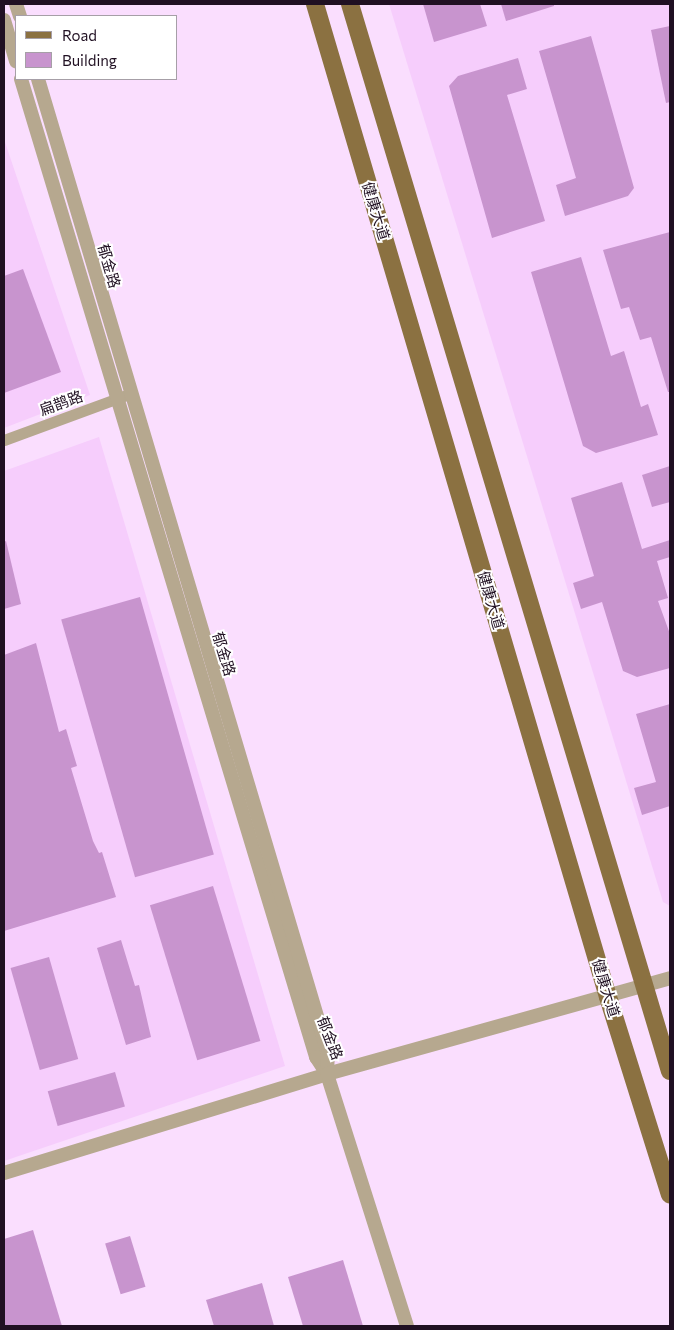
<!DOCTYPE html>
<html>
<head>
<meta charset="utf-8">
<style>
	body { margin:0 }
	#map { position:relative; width:674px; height:1330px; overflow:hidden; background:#fadefe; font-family:Commissioner,"Noto Sans SC",sans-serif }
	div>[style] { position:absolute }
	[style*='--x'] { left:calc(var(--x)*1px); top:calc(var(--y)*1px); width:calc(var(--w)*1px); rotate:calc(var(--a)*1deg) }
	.built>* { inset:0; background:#f6cdfc }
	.building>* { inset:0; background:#c894ce; transform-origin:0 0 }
	.minor>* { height:11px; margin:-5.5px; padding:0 5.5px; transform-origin:5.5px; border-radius:5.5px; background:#b6a88f }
	.tertiary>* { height:14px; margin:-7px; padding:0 7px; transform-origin:7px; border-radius:7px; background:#b6a88f }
	.primary>* { height:18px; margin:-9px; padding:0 9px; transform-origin:9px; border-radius:9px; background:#8b7141 }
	span { translate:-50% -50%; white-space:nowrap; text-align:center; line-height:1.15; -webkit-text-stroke:4px #fff; paint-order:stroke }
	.street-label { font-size:15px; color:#201022 }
	.frame { position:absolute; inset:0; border:5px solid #201022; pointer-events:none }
	.legend { position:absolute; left:15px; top:15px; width:162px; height:65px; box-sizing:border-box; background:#fff; border:1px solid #a69fa7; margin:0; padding:6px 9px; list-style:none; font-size:15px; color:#201022 }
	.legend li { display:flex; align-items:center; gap:10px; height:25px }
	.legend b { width:25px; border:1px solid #a69fa7 }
</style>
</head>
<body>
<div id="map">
	<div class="built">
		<i style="clip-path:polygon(389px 4px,670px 4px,670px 906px,663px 902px)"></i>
		<i style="clip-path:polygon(4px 139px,90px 395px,4px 428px)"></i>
		<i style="clip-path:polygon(99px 437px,285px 1066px,4px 1161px,4px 471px)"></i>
	</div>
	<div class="building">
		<i style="clip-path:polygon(423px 4px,480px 4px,487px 26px,434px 42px)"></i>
		<i style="clip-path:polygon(501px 4px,554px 4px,554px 6px,506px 21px)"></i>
		<i style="clip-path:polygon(670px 26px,670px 102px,666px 103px,651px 30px)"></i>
		<i style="clip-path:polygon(591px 36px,634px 188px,628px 196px,565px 216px,556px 185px,576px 178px,539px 51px)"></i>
		<i style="clip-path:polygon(518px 58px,527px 89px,507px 95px,545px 221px,492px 238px,449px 86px,458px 76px)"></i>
		<i style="clip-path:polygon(670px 232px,670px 392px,668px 392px,651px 337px,640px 340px,629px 307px,621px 309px,603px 250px)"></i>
		<i style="clip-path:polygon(581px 257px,611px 356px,624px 351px,641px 407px,648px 404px,658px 435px,596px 453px,583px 446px,531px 272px)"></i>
		<i style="clip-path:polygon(23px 269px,61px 372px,4px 393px,4px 276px)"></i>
		<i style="clip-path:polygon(670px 466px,670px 502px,652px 507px,642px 475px)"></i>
		<i style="clip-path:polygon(622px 482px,642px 549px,670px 540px,670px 557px,657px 561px,668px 598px,658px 601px,670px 634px,670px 668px,637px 677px,623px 671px,602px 602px,581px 609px,573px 583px,594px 576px,571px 498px)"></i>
		<i style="clip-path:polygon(6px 541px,21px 604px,4px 609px,4px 542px)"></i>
		<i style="left:140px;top:597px;width:268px;height:82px;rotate:74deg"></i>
		<i style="clip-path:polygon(36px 643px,59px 732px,66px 729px,77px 766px,71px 768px,93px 841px,99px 853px,102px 852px,116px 897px,4px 931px,4px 655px)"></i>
		<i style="clip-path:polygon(670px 704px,670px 806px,642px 815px,634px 788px,656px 782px,636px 714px)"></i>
		<i style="left:213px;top:886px;width:162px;height:66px;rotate:73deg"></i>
		<i style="clip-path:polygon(121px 940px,135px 986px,139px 985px,151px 1037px,126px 1045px,97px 948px)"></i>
		<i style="left:49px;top:957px;width:106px;height:40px;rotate:74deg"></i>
		<i style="left:115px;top:1072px;width:36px;height:70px;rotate:74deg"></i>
		<i style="clip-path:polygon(33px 1230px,62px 1326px,4px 1326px,4px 1239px)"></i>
		<i style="left:130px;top:1236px;width:53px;height:26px;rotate:73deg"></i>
		<i style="clip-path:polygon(343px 1260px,363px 1326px,303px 1326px,288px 1277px)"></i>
		<i style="clip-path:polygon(262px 1283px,274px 1326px,214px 1326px,206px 1300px)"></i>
	</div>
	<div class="minor">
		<i style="--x:4;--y:440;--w:133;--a:-20.2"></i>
	</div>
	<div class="tertiary">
		<i style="--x:16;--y:4;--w:13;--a:72"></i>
		<i style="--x:4;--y:20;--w:43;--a:73.7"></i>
		<i style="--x:21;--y:79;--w:1022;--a:73.21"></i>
		<i style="--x:316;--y:1057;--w:20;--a:57"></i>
		<i style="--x:327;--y:1074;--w:264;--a:72.4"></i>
		<i style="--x:38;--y:79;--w:1016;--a:73.42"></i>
		<i style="--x:328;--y:1053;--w:21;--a:93"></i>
		<i style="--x:4;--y:1173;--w:338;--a:-17"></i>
		<i style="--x:327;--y:1074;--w:356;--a:-15.6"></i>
	</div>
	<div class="primary">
		<i style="--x:315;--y:4;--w:1035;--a:73.56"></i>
		<i style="--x:608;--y:997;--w:207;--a:72.6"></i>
		<i style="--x:350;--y:4;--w:1114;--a:73.31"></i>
	</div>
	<div class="street-label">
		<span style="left:376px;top:211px;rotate:73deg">健康大道</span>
		<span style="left:109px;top:266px;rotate:74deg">郁金路</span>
		<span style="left:61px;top:403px;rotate:-20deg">扁鹊路</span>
		<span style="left:491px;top:600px;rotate:74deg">健康大道</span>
		<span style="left:224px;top:654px;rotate:73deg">郁金路</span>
		<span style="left:606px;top:988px;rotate:73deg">健康大道</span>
		<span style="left:330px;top:1038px;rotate:69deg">郁金路</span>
	</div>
	<div class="frame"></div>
	<ul class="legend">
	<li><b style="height:6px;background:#8b7141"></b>Road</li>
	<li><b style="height:14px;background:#c894ce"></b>Building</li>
	</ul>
</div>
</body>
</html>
